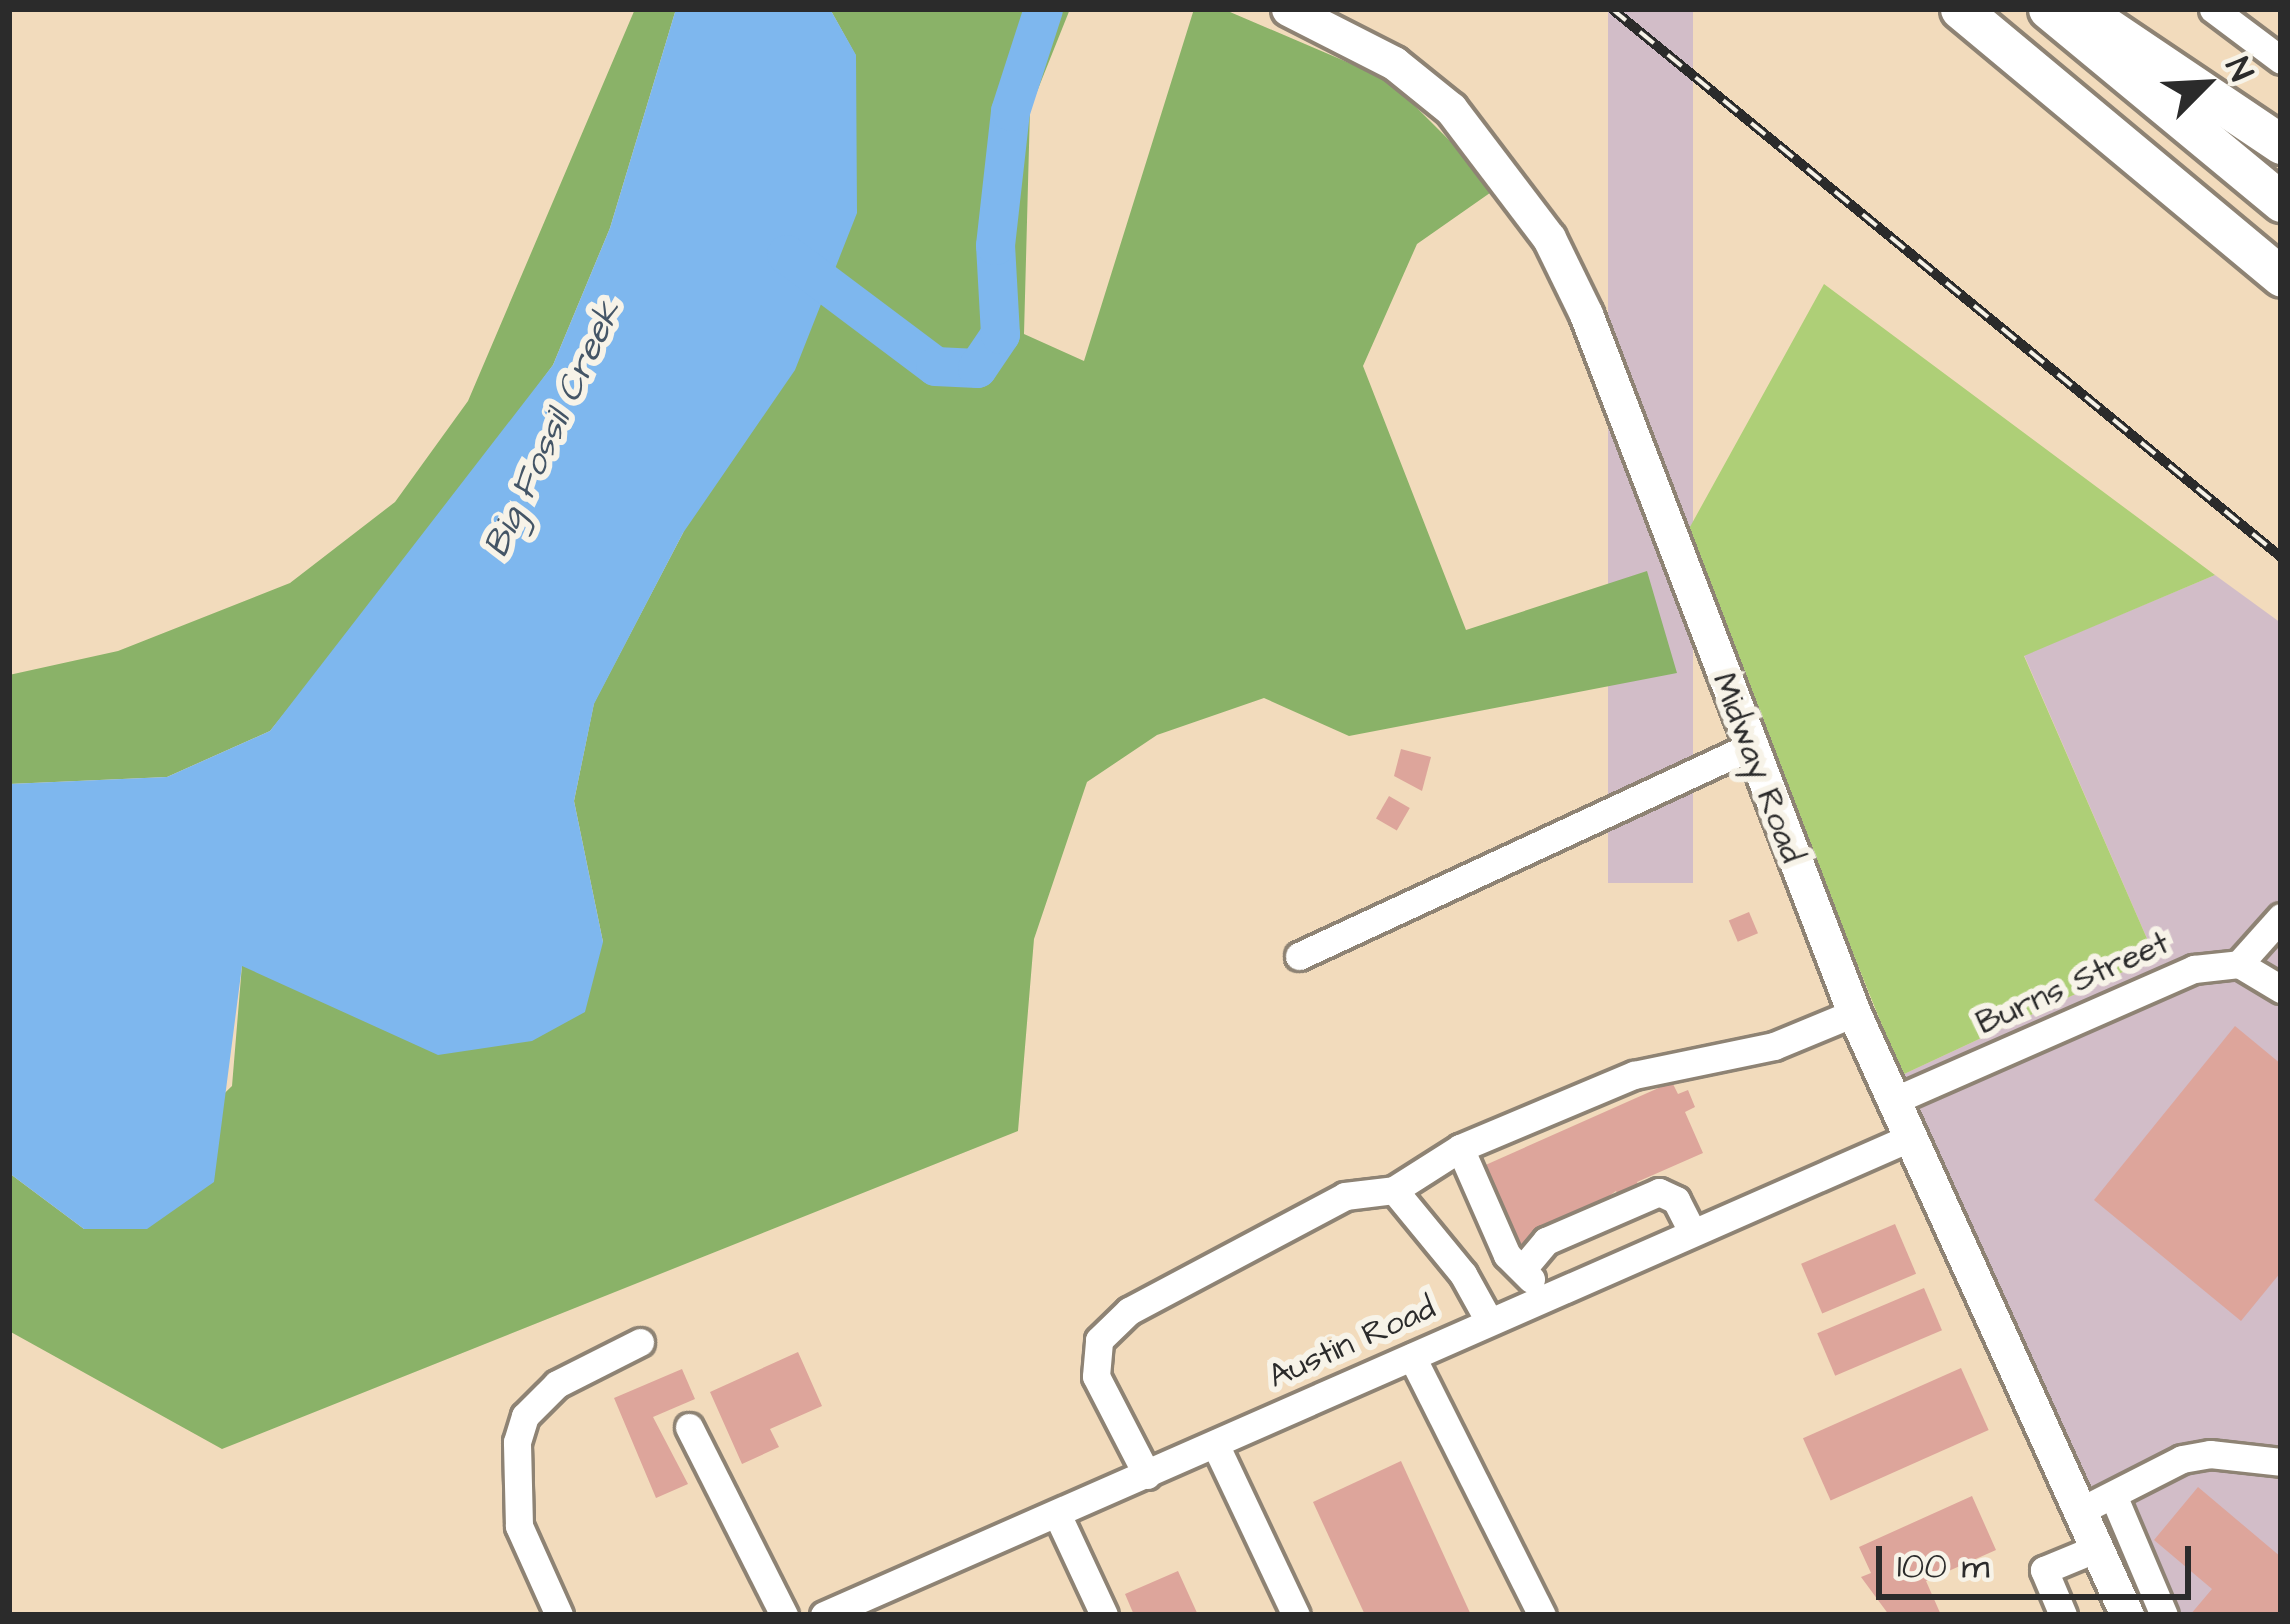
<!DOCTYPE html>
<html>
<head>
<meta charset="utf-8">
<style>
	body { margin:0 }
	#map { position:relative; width:2290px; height:1624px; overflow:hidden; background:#f2dbbc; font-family:"Architects Daughter",sans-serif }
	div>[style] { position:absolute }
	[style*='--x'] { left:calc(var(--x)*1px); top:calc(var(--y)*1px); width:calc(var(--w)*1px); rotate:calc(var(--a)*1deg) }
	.industrial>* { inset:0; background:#d2bdc8; transform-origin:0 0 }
	.green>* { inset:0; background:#aecf77 }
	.forest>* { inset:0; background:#8ab268 }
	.water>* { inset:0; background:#7eb7ee }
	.river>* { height:39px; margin:-19.5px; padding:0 19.5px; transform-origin:19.5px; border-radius:19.5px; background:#7eb7ee }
	.building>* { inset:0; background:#dda59b; transform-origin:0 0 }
	.roads { filter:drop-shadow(3px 0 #8e8374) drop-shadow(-3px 0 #8e8374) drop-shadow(0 3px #8e8374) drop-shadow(0 -3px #8e8374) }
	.minor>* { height:27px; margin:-13.5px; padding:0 13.5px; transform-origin:13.5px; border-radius:13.5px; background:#fff }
	.major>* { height:33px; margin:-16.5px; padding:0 16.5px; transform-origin:16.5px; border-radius:16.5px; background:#fff }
	.highway>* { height:39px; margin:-19.5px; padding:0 19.5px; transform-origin:19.5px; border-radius:19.5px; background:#fff }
	.rail>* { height:10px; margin-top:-5px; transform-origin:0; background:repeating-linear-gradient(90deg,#f7f3e8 0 18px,#2b2b2b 0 36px); box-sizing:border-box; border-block:3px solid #2b2b2b }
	span { translate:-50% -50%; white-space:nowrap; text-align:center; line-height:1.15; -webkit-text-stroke:12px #f7f3e8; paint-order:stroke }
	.street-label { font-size:33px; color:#2b2b2b }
	.water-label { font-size:36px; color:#456; font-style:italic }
	.frame { position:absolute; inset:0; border:12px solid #2b2b2b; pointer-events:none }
	.north { position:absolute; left:2146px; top:24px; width:120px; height:120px; -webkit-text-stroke:9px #f7f3e8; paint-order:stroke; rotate:66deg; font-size:33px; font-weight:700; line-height:48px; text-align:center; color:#2b2b2b }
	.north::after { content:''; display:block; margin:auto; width:42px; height:54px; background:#2b2b2b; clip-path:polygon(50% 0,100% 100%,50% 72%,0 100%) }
	.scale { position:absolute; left:1876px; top:1546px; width:315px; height:54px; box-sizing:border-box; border:6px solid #2b2b2b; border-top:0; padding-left:15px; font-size:36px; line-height:42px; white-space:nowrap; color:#2b2b2b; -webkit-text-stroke:9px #f7f3e8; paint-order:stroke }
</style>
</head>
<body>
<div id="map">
	<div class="industrial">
		<i style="left:1608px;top:9px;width:85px;height:874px"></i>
		<i style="clip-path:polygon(2215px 575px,2281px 623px,2281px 1615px,2149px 1615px,1902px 1075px,2155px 957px,2024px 655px)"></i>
	</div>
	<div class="green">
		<i style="clip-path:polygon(1824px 284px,2215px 575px,2024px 656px,2155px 957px,1902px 1075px,1685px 536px)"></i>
	</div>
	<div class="forest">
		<i style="clip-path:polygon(635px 9px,676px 9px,610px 228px,553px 365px,421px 545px,270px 731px,167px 777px,9px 784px,9px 675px,118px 651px,290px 583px,395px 502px,468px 401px)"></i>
		<i style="clip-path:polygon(830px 9px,1070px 9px,1030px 109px,1024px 334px,1084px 361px,1194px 9px,1223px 9px,1389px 80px,1497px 188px,1417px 244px,1363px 366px,1466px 630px,1647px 571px,1677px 673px,1349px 736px,1264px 698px,1157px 735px,1087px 782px,1034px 939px,1018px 1131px,222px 1449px,9px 1331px,9px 1173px,84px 1229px,232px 1086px,242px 965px,291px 982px,603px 942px,574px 801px,594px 703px,683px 533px,856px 56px)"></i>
	</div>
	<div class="water">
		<i style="clip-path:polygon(676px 9px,830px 9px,856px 55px,857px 213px,795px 370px,683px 533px,594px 704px,574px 801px,603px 942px,585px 1012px,532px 1041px,438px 1055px,242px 966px,214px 1182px,147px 1229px,84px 1229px,9px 1173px,9px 784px,167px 777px,270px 731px,553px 365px,610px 228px)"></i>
	</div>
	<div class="river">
		<i style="--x:786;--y:254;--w:186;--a:36.9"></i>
		<i style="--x:935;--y:366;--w:42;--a:2.7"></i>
		<i style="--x:977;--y:368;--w:41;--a:-55.9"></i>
		<i style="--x:1000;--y:334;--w:89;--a:-93.2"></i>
		<i style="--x:995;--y:245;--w:135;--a:-83.6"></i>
		<i style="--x:1010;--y:111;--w:107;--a:-72.1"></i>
	</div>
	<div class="building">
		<i style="clip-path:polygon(1401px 749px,1431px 757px,1422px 791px,1394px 776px)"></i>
		<i style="left:1389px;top:796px;width:24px;height:26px;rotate:30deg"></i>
		<i style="left:1749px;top:912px;width:23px;height:22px;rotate:67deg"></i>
		<i style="clip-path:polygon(2235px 1026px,2281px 1064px,2281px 1272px,2241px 1321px,2094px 1200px)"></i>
		<i style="clip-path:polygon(1672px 1082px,1678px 1094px,1688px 1090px,1695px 1107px,1685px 1112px,1703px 1153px,1637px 1182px,1643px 1195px,1622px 1204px,1616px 1191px,1563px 1230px,1518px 1250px,1481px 1167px)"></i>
		<i style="left:1895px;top:1224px;width:54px;height:102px;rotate:67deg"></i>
		<i style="left:1924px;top:1288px;width:46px;height:116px;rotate:67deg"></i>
		<i style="clip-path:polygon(798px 1352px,822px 1406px,770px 1429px,779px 1447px,742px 1464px,710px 1392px)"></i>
		<i style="left:1961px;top:1368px;width:68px;height:173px;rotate:66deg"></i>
		<i style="clip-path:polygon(682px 1369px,695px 1399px,653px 1417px,688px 1484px,656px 1498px,614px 1398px)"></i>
		<i style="clip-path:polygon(1401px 1461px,1471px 1615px,1365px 1615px,1313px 1502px)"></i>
		<i style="clip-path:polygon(2198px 1487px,2281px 1557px,2281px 1615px,2190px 1615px,2212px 1589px,2154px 1540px)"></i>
		<i style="clip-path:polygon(1972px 1496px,1996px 1550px,1926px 1581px,1941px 1615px,1889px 1615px,1861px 1577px,1871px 1573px,1859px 1547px)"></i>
		<i style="clip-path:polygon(1178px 1571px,1198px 1615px,1134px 1615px,1125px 1594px)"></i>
	</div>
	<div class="roads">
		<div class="minor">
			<i style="--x:2213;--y:9;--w:85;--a:36.9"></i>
			<i style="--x:1299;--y:956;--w:497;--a:-24.9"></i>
			<i style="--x:2239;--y:964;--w:63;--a:-48.2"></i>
			<i style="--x:1893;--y:1101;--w:329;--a:-23.7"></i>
			<i style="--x:2194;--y:969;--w:45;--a:-6.3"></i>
			<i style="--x:2239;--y:964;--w:49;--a:30.8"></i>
			<i style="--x:1460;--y:1148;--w:117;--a:66.3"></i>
			<i style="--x:1507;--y:1255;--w:34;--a:45"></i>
			<i style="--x:1394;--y:1190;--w:78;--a:-32.5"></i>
			<i style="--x:1460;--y:1148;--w:189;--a:-22.8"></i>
			<i style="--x:1634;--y:1075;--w:143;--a:-11.7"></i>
			<i style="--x:1774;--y:1046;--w:87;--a:-22.4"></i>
			<i style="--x:1525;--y:1266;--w:33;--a:-50"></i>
			<i style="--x:1546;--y:1241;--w:123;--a:-23.4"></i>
			<i style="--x:1659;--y:1192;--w:19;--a:25"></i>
			<i style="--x:1676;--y:1200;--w:33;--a:63"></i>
			<i style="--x:1412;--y:1357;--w:289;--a:63.3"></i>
			<i style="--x:689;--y:1427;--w:211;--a:63.2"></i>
			<i style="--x:1215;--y:1444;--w:189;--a:64.7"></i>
			<i style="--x:1147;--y:1475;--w:111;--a:-117.3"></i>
			<i style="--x:1096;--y:1376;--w:36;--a:-85"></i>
			<i style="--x:1099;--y:1340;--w:42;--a:-44"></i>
			<i style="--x:1129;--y:1311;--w:245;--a:-28"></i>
			<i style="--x:1345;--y:1196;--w:49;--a:-7"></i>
			<i style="--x:1394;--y:1190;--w:109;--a:50.6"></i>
			<i style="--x:1463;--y:1274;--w:54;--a:61"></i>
			<i style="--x:2113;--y:1495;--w:130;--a:67"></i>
			<i style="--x:2080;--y:1511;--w:114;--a:-27"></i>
			<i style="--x:2182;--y:1459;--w:28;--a:-10"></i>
			<i style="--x:2210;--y:1454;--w:71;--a:6.4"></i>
			<i style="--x:1057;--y:1514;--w:111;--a:65"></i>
			<i style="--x:559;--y:1615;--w:98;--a:-114.2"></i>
			<i style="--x:519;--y:1526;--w:84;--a:-91.4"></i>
			<i style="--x:517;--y:1442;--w:27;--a:-73"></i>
			<i style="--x:525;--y:1416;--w:45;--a:-45"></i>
			<i style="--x:557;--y:1384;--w:93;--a:-26.8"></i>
			<i style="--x:824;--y:1615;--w:1185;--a:-23.73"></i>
			<i style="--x:2063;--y:1615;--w:49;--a:-112.9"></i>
			<i style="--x:2044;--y:1570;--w:57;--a:-22.5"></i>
		</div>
		<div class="major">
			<i style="--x:1288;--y:9;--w:119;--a:27"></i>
			<i style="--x:1394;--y:63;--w:73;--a:38.9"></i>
			<i style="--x:1451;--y:109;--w:162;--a:52.8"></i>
			<i style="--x:1549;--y:238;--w:85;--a:64"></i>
			<i style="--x:1586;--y:314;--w:749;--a:69.02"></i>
			<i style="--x:1854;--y:1013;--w:661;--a:65.61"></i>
		</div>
		<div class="highway">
			<i style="--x:1960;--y:9;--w:418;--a:39.8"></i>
			<i style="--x:2048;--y:9;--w:303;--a:39.6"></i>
			<i style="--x:2086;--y:13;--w:235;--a:33.9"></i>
		</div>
	</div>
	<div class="rail">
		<i style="--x:1612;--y:9;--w:865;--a:39.32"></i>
	</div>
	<div class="street-label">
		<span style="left:1757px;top:768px;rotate:69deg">Midway Road</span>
		<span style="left:2073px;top:984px;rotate:-24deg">Burns Street</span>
		<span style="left:1352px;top:1343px;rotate:-24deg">Austin Road</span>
	</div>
	<div class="water-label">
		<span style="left:553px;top:429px;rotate:-65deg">Big Fossil Creek</span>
	</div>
	<div class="frame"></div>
	<div class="north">N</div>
	<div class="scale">100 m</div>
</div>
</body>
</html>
